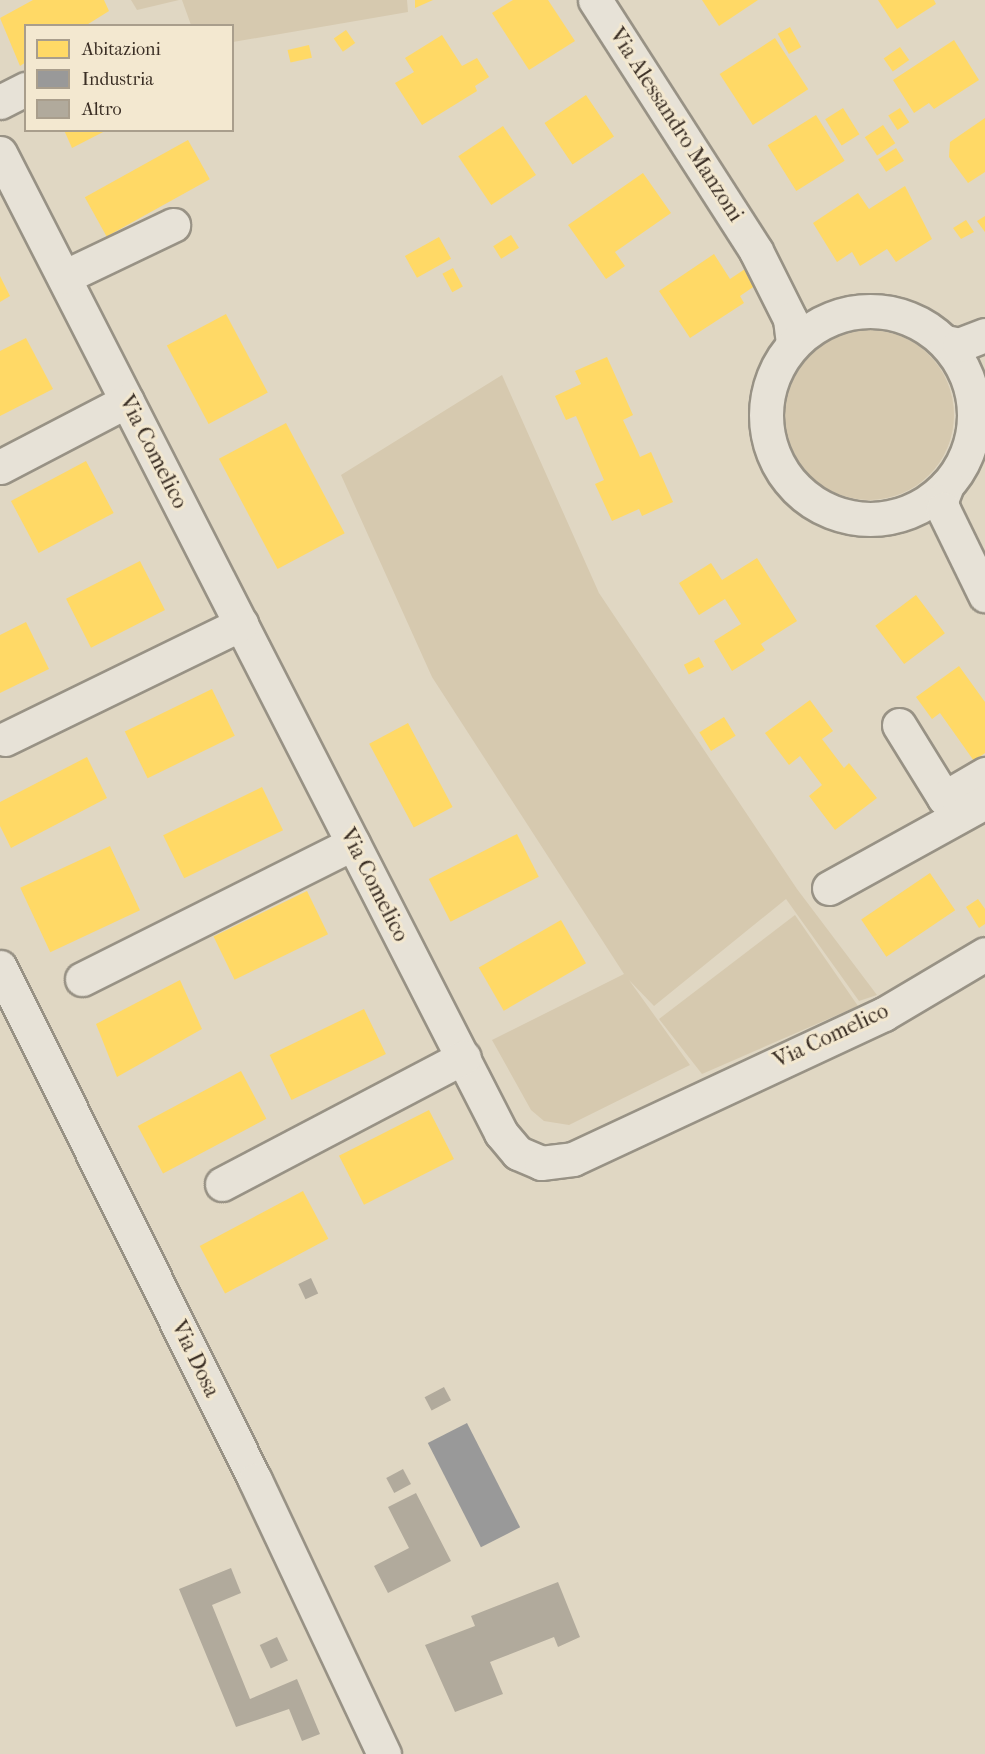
<!DOCTYPE html>
<html>
<head>
<meta charset="utf-8">
<style>
	body { margin:0 }
	#map { position:relative; width:985px; height:1754px; overflow:hidden; background:#e0d7c3; font-family:"IM FELL French Canon",serif }
	div>[style] { position:absolute }
	[style*='--x'] { left:calc(var(--x)*1px); top:calc(var(--y)*1px); width:calc(var(--w)*1px); rotate:calc(var(--a)*1deg) }
	.green>* { inset:0; background:#d6c9af }
	.round { border-radius:50% }
	.homes>* { inset:0; background:#ffd966; transform-origin:0 0 }
	.industry>* { inset:0; background:#999; transform-origin:0 0 }
	.building>* { inset:0; background:#b1aa9c; transform-origin:0 0 }
	.roads { filter:drop-shadow(2px 0 #989285) drop-shadow(-2px 0 #989285) drop-shadow(0 2px #989285) drop-shadow(0 -2px #989285) }
	.minor>* { height:33px; margin:-16.5px; padding:0 16.5px; transform-origin:16.5px; border-radius:16.5px; background:#e7e2d7 }
	.minor>.ring { margin:-16.5px; padding:0; box-sizing:content-box; background:none; border:33px solid #e7e2d7; border-radius:50% }
	span { translate:-50% -50%; white-space:nowrap; text-align:center; line-height:1.15; -webkit-text-stroke:6px #f3e8d0; paint-order:stroke }
	.street-label { font-size:22px; color:#3b2f25 }
	.legend { position:absolute; left:24px; top:24px; width:210px; height:108px; box-sizing:border-box; background:#f3e8d0; border:2px solid #a99e8c; margin:0; padding:8px 10px; list-style:none; font-size:18px; color:#3b2f25 }
	.legend li { display:flex; align-items:center; gap:12px; height:30px }
	.legend b { width:30px; border:2px solid #a99e8c }
</style>
</head>
<body>
<div id="map">
	<div class="green">
		<i style="clip-path:polygon(131px 0,179px 0,137px 10px)"></i>
		<i style="clip-path:polygon(182px 0,407px 0,408px 12px,233px 42px,232px 26px,191px 25px)"></i>
		<i class="round" style="left:784px;top:330px;width:170px;height:170px"></i>
		<i style="clip-path:polygon(502px 375px,599px 593px,797px 889px,877px 995px,859px 1001px,786px 899px,654px 1006px,629px 980px,690px 1065px,569px 1125px,544px 1121px,531px 1110px,492px 1040px,624px 974px,432px 677px,341px 475px)"></i>
		<i style="clip-path:polygon(795px 915px,858px 1006px,702px 1074px,659px 1019px)"></i>
	</div>
	<div class="homes">
		<i style="clip-path:polygon(33px 0,104px 0,109px 11px,85px 26px,26px 26px,26px 62px,20px 66px,0 18px)"></i>
		<i style="clip-path:polygon(415px 0,433px 0,415px 8px)"></i>
		<i style="clip-path:polygon(513px 0,548px 0,575px 41px,529px 70px,492px 13px)"></i>
		<i style="clip-path:polygon(702px 0,758px 0,719px 26px)"></i>
		<i style="clip-path:polygon(878px 0,934px 0,936px 4px,897px 29px)"></i>
		<i style="left:790px;top:27px;width:23px;height:14px;rotate:61deg"></i>
		<i style="left:346px;top:30px;width:16px;height:15px;rotate:55deg"></i>
		<i style="clip-path:polygon(442px 35px,462px 66px,477px 58px,489px 77px,475px 86px,477px 91px,422px 125px,395px 83px,414px 72px,405px 58px)"></i>
		<i style="left:775px;top:38px;width:61px;height:66px;rotate:57deg"></i>
		<i style="clip-path:polygon(954px 40px,979px 80px,934px 109px,929px 103px,914px 113px,893px 80px)"></i>
		<i style="left:309px;top:45px;width:13px;height:22px;rotate:77deg"></i>
		<i style="left:900px;top:47px;width:16px;height:20px;rotate:55deg"></i>
		<i style="left:586px;top:95px;width:50px;height:50px;rotate:56deg"></i>
		<i style="left:843px;top:108px;width:31px;height:21px;rotate:58deg"></i>
		<i style="left:900px;top:108px;width:17px;height:14px;rotate:57deg"></i>
		<i style="left:816px;top:115px;width:54px;height:57px;rotate:58deg"></i>
		<i style="clip-path:polygon(985px 118px,985px 172px,968px 183px,949px 157px,950px 142px)"></i>
		<i style="left:883px;top:125px;width:22px;height:22px;rotate:56deg"></i>
		<i style="left:503px;top:126px;width:59px;height:54px;rotate:56deg"></i>
		<i style="clip-path:polygon(64px 130px,107px 130px,72px 148px)"></i>
		<i style="left:188px;top:140px;width:45px;height:118px;rotate:61deg"></i>
		<i style="left:896px;top:148px;width:15px;height:21px;rotate:58deg"></i>
		<i style="clip-path:polygon(643px 173px,671px 213px,615px 252px,625px 266px,606px 279px,568px 225px)"></i>
		<i style="clip-path:polygon(905px 186px,932px 239px,896px 262px,887px 249px,860px 266px,852px 252px,837px 262px,813px 223px,858px 193px,869px 209px)"></i>
		<i style="clip-path:polygon(985px 216px,985px 232px,977px 221px)"></i>
		<i style="clip-path:polygon(966px 220px,974px 232px,961px 239px,953px 228px)"></i>
		<i style="left:511px;top:235px;width:15px;height:21px;rotate:58deg"></i>
		<i style="left:439px;top:237px;width:25px;height:39px;rotate:61deg"></i>
		<i style="clip-path:polygon(714px 254px,730px 279px,751px 265px,762px 281px,740px 296px,744px 303px,690px 338px,659px 291px)"></i>
		<i style="left:453px;top:268px;width:21px;height:12px;rotate:62deg"></i>
		<i style="clip-path:polygon(0 276px,10px 296px,0 302px)"></i>
		<i style="left:226px;top:314px;width:89px;height:67px;rotate:62deg"></i>
		<i style="clip-path:polygon(26px 338px,53px 389px,0 416px,0 351px)"></i>
		<i style="clip-path:polygon(607px 357px,633px 415px,623px 420px,636px 448px,640px 457px,651px 452px,673px 502px,642px 516px,639px 509px,612px 521px,595px 484px,604px 480px,576px 416px,566px 420px,555px 396px,581px 384px,575px 371px)"></i>
		<i style="left:286px;top:423px;width:125px;height:76px;rotate:62deg"></i>
		<i style="left:86px;top:461px;width:59px;height:85px;rotate:62deg"></i>
		<i style="clip-path:polygon(757px 558px,797px 621px,761px 644px,765px 650px,732px 671px,714px 641px,741px 624px,725px 599px,699px 615px,679px 583px,711px 563px,722px 580px)"></i>
		<i style="left:140px;top:561px;width:55px;height:83px;rotate:63deg"></i>
		<i style="left:916px;top:595px;width:48px;height:51px;rotate:53deg"></i>
		<i style="clip-path:polygon(26px 622px,49px 669px,0 693px,0 635px)"></i>
		<i style="left:699px;top:657px;width:11px;height:17px;rotate:63deg"></i>
		<i style="clip-path:polygon(959px 666px,985px 702px,985px 753px,974px 761px,940px 713px,932px 719px,916px 697px)"></i>
		<i style="left:212px;top:689px;width:52px;height:97px;rotate:64deg"></i>
		<i style="clip-path:polygon(810px 700px,833px 731px,822px 739px,844px 768px,849px 763px,877px 798px,835px 830px,809px 796px,822px 785px,800px 756px,789px 765px,765px 733px)"></i>
		<i style="left:724px;top:717px;width:22px;height:29px;rotate:58deg"></i>
		<i style="left:408px;top:723px;width:95px;height:44px;rotate:62deg"></i>
		<i style="clip-path:polygon(87px 757px,107px 798px,11px 848px,0 826px,0 802px)"></i>
		<i style="left:262px;top:787px;width:48px;height:110px;rotate:64deg"></i>
		<i style="left:517px;top:834px;width:48px;height:99px;rotate:63deg"></i>
		<i style="left:110px;top:846px;width:71px;height:99px;rotate:65deg"></i>
		<i style="left:930px;top:873px;width:45px;height:83px;rotate:56deg"></i>
		<i style="left:307px;top:891px;width:48px;height:104px;rotate:64deg"></i>
		<i style="clip-path:polygon(978px 899px,985px 909px,985px 924px,979px 928px,966px 907px)"></i>
		<i style="left:561px;top:920px;width:50px;height:95px;rotate:60deg"></i>
		<i style="clip-path:polygon(180px 980px,202px 1029px,117px 1077px,96px 1024px)"></i>
		<i style="left:364px;top:1009px;width:50px;height:105px;rotate:64deg"></i>
		<i style="left:241px;top:1071px;width:54px;height:117px;rotate:62deg"></i>
		<i style="left:429px;top:1110px;width:55px;height:101px;rotate:63deg"></i>
		<i style="left:303px;top:1191px;width:54px;height:117px;rotate:62deg"></i>
	</div>
	<div class="industry">
		<i style="left:467px;top:1423px;width:117px;height:44px;rotate:63deg"></i>
	</div>
	<div class="building">
		<i style="left:311px;top:1278px;width:17px;height:14px;rotate:65deg"></i>
		<i style="left:444px;top:1387px;width:15px;height:22px;rotate:62deg"></i>
		<i style="left:403px;top:1469px;width:17px;height:19px;rotate:62deg"></i>
		<i style="clip-path:polygon(416px 1493px,451px 1561px,388px 1593px,374px 1566px,409px 1548px,388px 1507px)"></i>
		<i style="clip-path:polygon(231px 1568px,241px 1593px,212px 1605px,250px 1699px,297px 1679px,320px 1734px,302px 1741px,289px 1709px,236px 1727px,179px 1589px)"></i>
		<i style="clip-path:polygon(558px 1582px,580px 1637px,558px 1647px,554px 1637px,490px 1662px,503px 1694px,455px 1712px,425px 1645px,475px 1626px,471px 1616px)"></i>
		<i style="left:277px;top:1637px;width:26px;height:19px;rotate:65deg"></i>
	</div>
	<div class="roads">
		<div class="minor">
			<i style="--x:595;--y:0;--w:298;--a:57.3"></i>
			<i style="--x:756;--y:251;--w:76;--a:63.4"></i>
			<i style="--x:790;--y:319;--w:25;--a:83"></i>
			<i style="--x:0;--y:102;--w:29;--a:-27"></i>
			<i style="--x:0;--y:153;--w:1101;--a:62.92"></i>
			<i style="--x:501;--y:1133;--w:26;--a:50"></i>
			<i style="--x:518;--y:1153;--w:25;--a:23"></i>
			<i style="--x:541;--y:1163;--w:32;--a:-7"></i>
			<i style="--x:573;--y:1159;--w:343;--a:-25"></i>
			<i style="--x:884;--y:1014;--w:117;--a:-30.7"></i>
			<i style="--x:64;--y:277;--w:121;--a:-25.5"></i>
			<i class="ring" style="left:766px;top:311px;width:175px;height:175px"></i>
			<i style="--x:946;--y:342;--w:13;--a:13"></i>
			<i style="--x:959;--y:345;--w:28;--a:-21"></i>
			<i style="--x:0;--y:467;--w:143;--a:-27.5"></i>
			<i style="--x:947;--y:485;--w:17;--a:111"></i>
			<i style="--x:941;--y:501;--w:8;--a:76"></i>
			<i style="--x:943;--y:509;--w:96;--a:64"></i>
			<i style="--x:899;--y:725;--w:86;--a:58.3"></i>
			<i style="--x:944;--y:798;--w:48;--a:-30.3"></i>
			<i style="--x:5;--y:739;--w:263;--a:-26"></i>
			<i style="--x:829;--y:888;--w:178;--a:-28.9"></i>
			<i style="--x:0;--y:967;--w:573;--a:63.57"></i>
			<i style="--x:255;--y:1480;--w:303;--a:64.8"></i>
			<i style="--x:82;--y:979;--w:303;--a:-26.6"></i>
			<i style="--x:222;--y:1184;--w:273;--a:-27.7"></i>
		</div>
	</div>
	<div class="street-label">
		<span style="left:676px;top:125px;rotate:57deg">Via Alessandro Manzoni</span>
		<span style="left:153px;top:452px;rotate:63deg">Via Comelico</span>
		<span style="left:374px;top:885px;rotate:63deg">Via Comelico</span>
		<span style="left:831px;top:1036px;rotate:-25deg">Via Comelico</span>
		<span style="left:195px;top:1359px;rotate:64deg">Via Dosa</span>
	</div>
	<ul class="legend">
	<li><b style="height:16px;background:#ffd966"></b>Abitazioni</li>
	<li><b style="height:16px;background:#999"></b>Industria</li>
	<li><b style="height:16px;background:#b1aa9c"></b>Altro</li>
	</ul>
</div>
</body>
</html>
